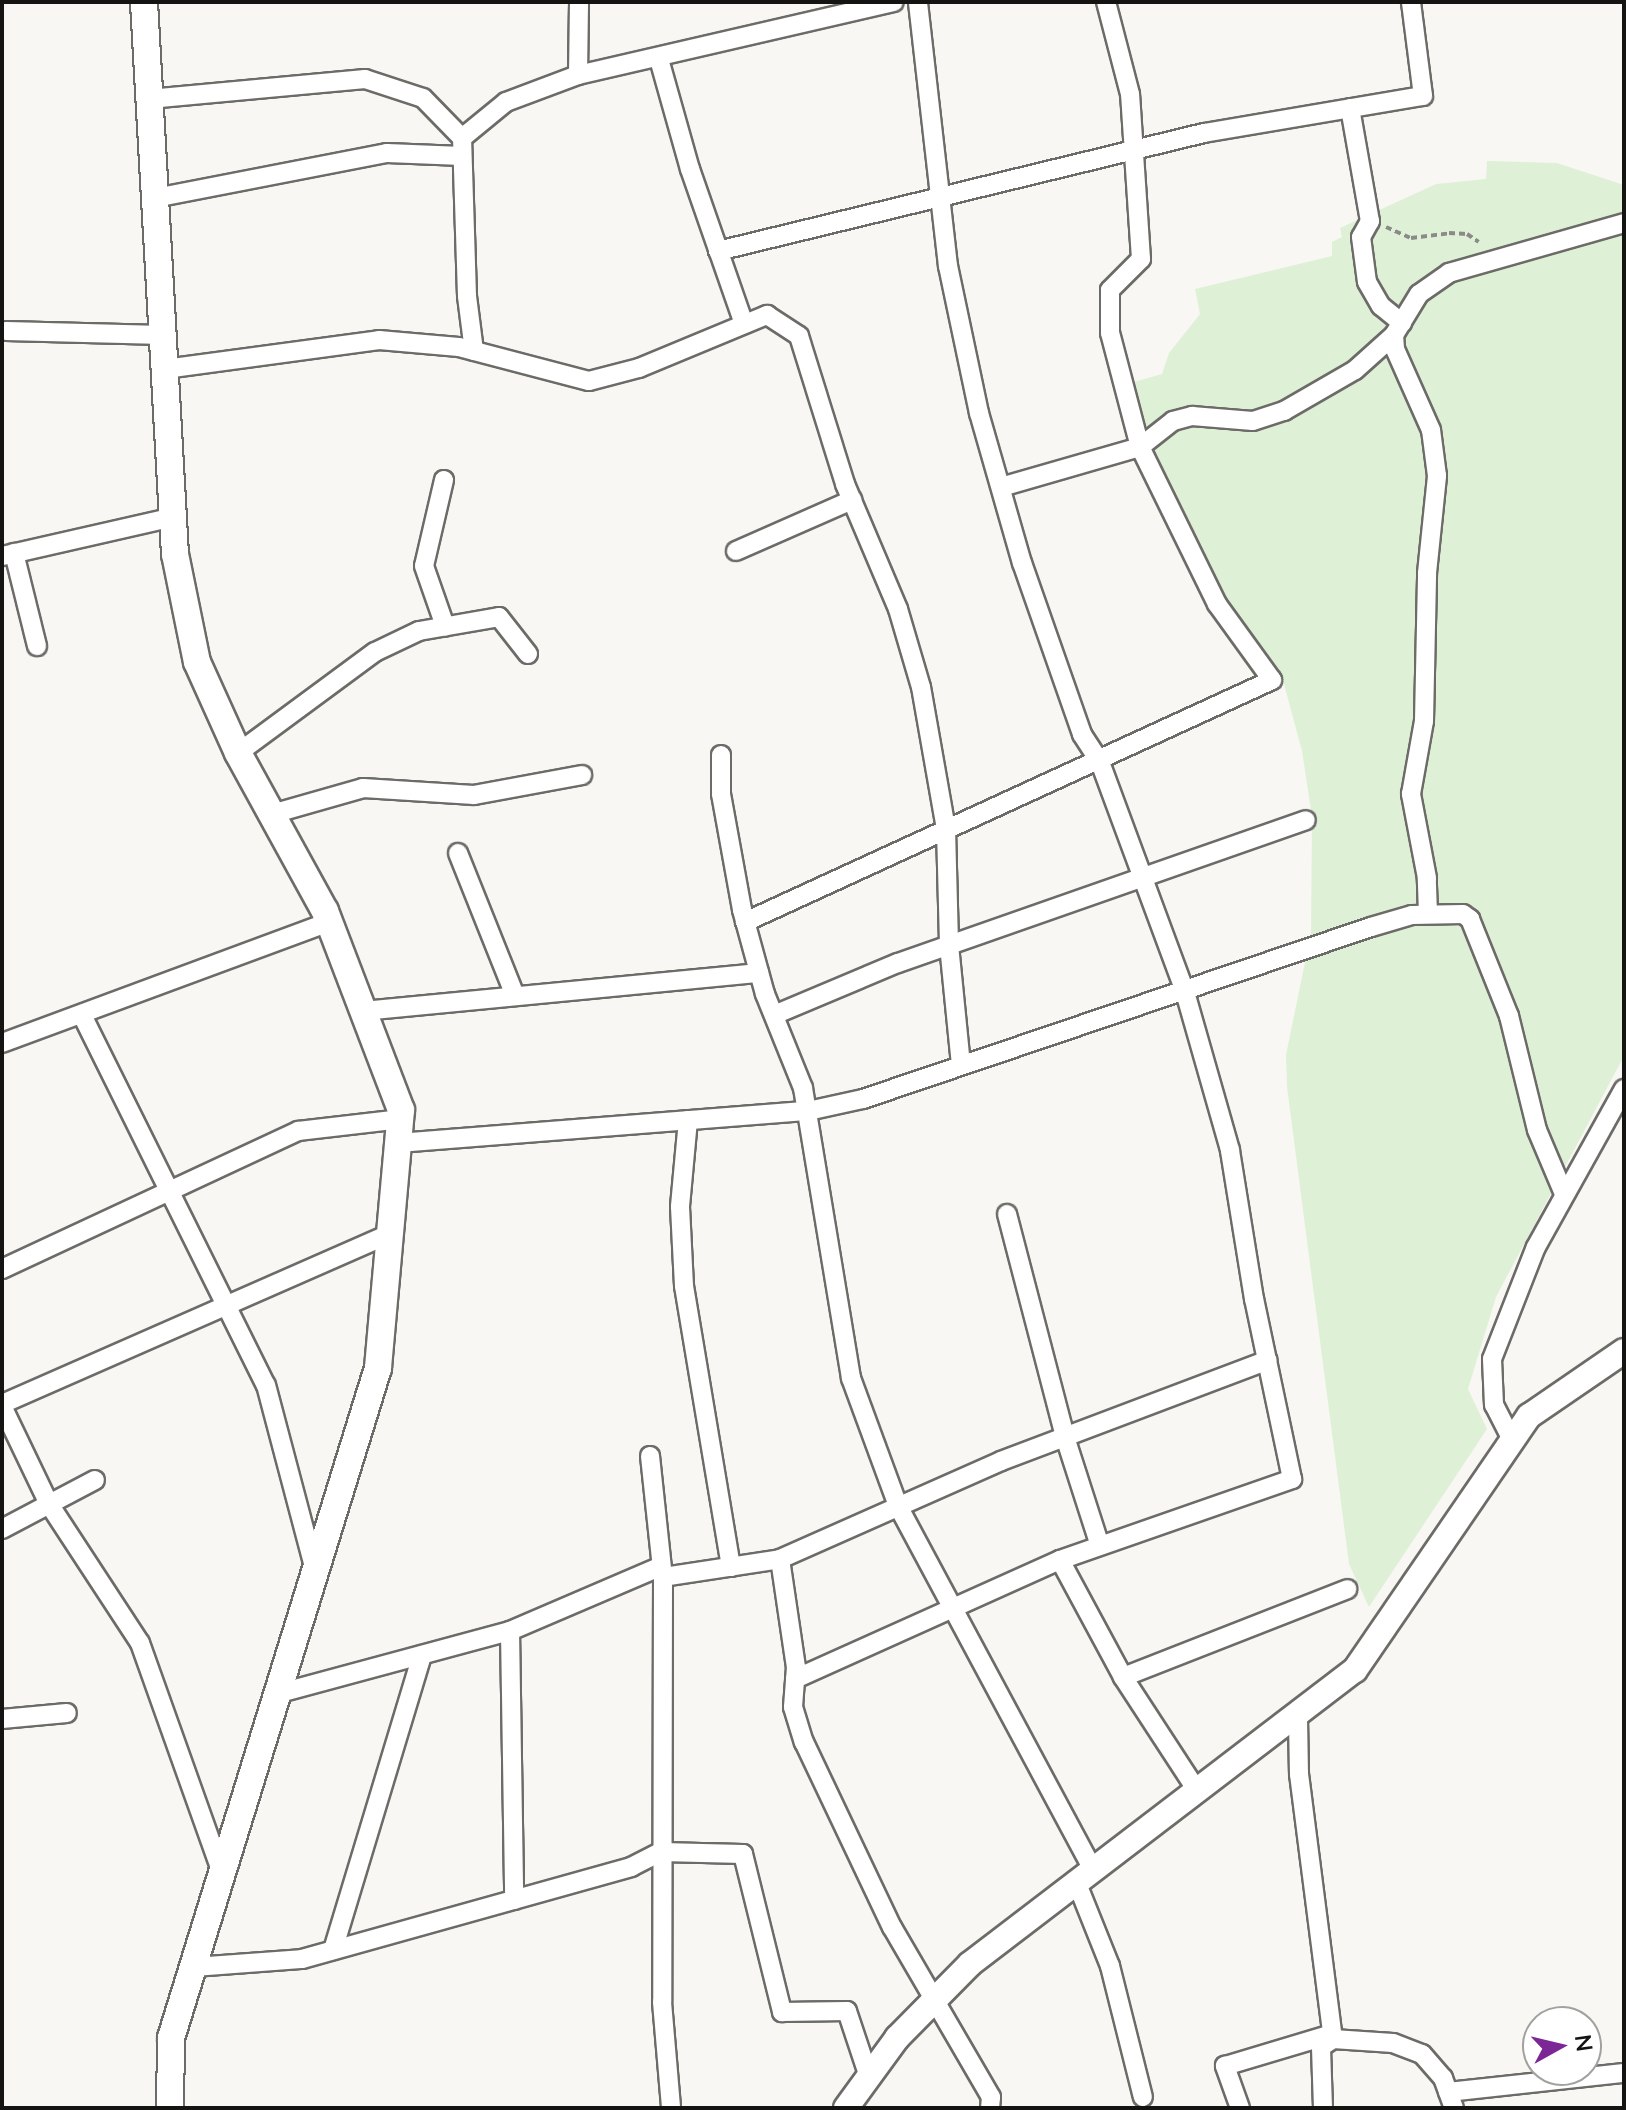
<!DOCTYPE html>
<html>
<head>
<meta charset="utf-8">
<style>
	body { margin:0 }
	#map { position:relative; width:1626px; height:2110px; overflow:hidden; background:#f9f7f4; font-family:Lato,sans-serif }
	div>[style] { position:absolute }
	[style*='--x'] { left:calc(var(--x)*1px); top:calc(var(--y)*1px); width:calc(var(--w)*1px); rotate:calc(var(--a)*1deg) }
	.green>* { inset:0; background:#def1d6 }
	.path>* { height:4px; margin-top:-2px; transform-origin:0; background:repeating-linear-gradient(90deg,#8b8a88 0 6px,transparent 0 10px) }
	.roads { filter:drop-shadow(2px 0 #6d6b68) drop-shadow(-2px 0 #6d6b68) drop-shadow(0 2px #6d6b68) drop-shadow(0 -2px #6d6b68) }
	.minor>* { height:18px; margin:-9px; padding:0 9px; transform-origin:9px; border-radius:9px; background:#fff }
	.tertiary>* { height:24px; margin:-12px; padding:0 12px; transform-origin:12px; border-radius:12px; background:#fff }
	.secondary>* { height:26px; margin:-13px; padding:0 13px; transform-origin:13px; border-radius:13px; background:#fff }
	span { translate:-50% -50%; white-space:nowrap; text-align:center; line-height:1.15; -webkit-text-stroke:6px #fff; paint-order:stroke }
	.frame { position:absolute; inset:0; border:4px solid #141412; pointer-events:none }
	.north { position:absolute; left:1522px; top:2006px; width:80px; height:80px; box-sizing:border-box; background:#fff; border:2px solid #a1a1a0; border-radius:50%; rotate:82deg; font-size:22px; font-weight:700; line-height:32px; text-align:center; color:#141412 }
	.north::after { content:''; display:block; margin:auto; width:28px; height:36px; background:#7c2796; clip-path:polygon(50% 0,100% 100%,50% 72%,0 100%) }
</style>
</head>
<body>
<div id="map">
	<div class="green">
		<i style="clip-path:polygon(1487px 161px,1557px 163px,1624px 185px,1624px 1056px,1496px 1297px,1468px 1389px,1487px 1429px,1369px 1607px,1349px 1564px,1287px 1087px,1286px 1055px,1311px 933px,1312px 817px,1302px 751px,1284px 684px,1216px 585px,1150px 454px,1134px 382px,1162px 374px,1169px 353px,1200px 314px,1195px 289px,1332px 256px,1332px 242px,1342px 237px,1340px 228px,1436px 184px,1486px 179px)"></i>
	</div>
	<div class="path">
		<i style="--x:1386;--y:227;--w:27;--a:24"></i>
		<i style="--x:1411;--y:238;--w:38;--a:-7"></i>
		<i style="--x:1449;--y:233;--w:18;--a:3"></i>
		<i style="--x:1467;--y:234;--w:14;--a:34"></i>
	</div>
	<div class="roads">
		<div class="minor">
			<i style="--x:659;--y:59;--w:114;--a:74.3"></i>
			<i style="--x:690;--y:169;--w:164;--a:70.8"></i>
			<i style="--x:578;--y:75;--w:73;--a:-89.2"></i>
			<i style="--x:149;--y:99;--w:217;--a:-5.3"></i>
			<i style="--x:365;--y:79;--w:61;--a:18.1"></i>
			<i style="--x:423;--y:98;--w:56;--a:45.7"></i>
			<i style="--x:1350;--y:108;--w:115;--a:80"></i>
			<i style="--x:1370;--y:221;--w:18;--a:119"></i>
			<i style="--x:1361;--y:237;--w:45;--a:82.4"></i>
			<i style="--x:1367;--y:282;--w:28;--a:60"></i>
			<i style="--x:1381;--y:306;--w:27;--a:39"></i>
			<i style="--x:155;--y:198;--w:236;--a:-11"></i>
			<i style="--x:387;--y:153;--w:75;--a:2.3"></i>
			<i style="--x:718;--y:251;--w:500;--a:-13.65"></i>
			<i style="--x:1204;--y:133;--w:222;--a:-9.6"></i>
			<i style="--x:1423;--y:96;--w:95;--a:-97.3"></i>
			<i style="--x:6;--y:331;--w:157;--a:1.5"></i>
			<i style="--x:474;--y:351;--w:55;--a:-97.3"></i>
			<i style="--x:467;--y:296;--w:158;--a:-91.8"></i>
			<i style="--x:462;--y:138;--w:57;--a:-39.3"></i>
			<i style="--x:506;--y:102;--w:77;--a:-20.6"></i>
			<i style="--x:578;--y:75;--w:324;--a:-13"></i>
			<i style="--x:165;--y:369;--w:216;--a:-7.7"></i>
			<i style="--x:379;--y:340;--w:80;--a:5"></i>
			<i style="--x:459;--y:347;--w:134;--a:14.7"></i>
			<i style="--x:589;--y:381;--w:52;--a:-14.6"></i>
			<i style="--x:639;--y:368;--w:139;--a:-22.5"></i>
			<i style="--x:767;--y:315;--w:38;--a:33"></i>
			<i style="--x:799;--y:336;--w:155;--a:72.7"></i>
			<i style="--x:845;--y:484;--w:136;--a:67"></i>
			<i style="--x:898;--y:609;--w:81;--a:73.6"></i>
			<i style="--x:921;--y:687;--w:144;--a:80"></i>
			<i style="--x:946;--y:829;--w:116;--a:88.5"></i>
			<i style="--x:949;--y:945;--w:121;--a:84.3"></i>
			<i style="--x:444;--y:480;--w:88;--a:103.1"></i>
			<i style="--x:424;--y:566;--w:64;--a:70.7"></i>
			<i style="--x:1001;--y:487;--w:145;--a:-16.1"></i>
			<i style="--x:1140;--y:447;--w:42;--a:-38.2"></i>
			<i style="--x:1173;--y:421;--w:20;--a:-15"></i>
			<i style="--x:1192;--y:416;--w:61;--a:4.7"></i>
			<i style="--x:1253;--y:421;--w:33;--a:-18"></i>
			<i style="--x:1284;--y:411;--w:82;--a:-30"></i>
			<i style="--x:1355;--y:370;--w:52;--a:-41.9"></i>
			<i style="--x:736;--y:551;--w:127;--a:-23.7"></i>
			<i style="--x:14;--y:553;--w:96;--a:76.1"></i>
			<i style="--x:2;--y:556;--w:175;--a:-12.8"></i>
			<i style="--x:238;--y:753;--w:170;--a:-36.4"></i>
			<i style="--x:375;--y:652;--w:49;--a:-25.5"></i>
			<i style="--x:419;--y:631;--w:81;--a:-9.9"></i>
			<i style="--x:499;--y:617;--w:47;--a:51.9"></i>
			<i style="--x:721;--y:755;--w:39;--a:90"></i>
			<i style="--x:721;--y:794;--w:118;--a:79.7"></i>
			<i style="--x:742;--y:910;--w:87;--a:74.7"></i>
			<i style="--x:765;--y:994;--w:101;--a:68"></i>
			<i style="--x:803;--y:1088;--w:294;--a:80.6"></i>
			<i style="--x:851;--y:1378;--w:136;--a:69.8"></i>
			<i style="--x:898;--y:1506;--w:412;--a:61.8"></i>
			<i style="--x:272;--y:814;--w:95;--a:-15.9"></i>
			<i style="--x:363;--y:788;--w:111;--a:3.6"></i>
			<i style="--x:474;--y:795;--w:110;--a:-10.5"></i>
			<i style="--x:458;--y:853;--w:151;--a:68.2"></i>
			<i style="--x:1428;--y:914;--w:36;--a:-92"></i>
			<i style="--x:1427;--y:878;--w:86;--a:-100.8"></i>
			<i style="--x:1411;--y:794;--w:74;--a:-79.9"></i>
			<i style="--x:1424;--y:721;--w:148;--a:-88.8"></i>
			<i style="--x:1427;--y:573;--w:98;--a:-84.1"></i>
			<i style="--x:1437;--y:476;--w:46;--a:-97.4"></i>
			<i style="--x:1431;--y:430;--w:89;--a:-114"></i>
			<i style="--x:1395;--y:349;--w:14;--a:-94"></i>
			<i style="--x:1394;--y:335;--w:48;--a:-58.6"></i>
			<i style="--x:1419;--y:294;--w:37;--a:-35"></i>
			<i style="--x:1449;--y:273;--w:182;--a:-15.9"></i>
			<i style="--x:745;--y:922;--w:580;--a:-24.66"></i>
			<i style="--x:1272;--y:680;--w:94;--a:-125.9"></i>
			<i style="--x:1217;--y:604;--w:175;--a:-116.1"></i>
			<i style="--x:1140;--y:447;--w:118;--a:-104.7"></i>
			<i style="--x:1110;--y:333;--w:43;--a:-90"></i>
			<i style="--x:1110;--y:290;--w:44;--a:-45"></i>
			<i style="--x:1141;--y:259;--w:165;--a:-93.8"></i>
			<i style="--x:1130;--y:94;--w:95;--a:-104.6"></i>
			<i style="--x:363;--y:1011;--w:398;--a:-5.5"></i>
			<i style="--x:82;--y:1015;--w:413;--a:63.6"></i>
			<i style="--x:266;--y:1385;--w:191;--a:75.2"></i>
			<i style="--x:774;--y:1015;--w:134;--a:-22.8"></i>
			<i style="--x:898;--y:963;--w:432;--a:-19.3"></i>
			<i style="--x:2;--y:1043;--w:349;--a:-20.3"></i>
			<i style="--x:688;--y:1120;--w:87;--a:95.3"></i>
			<i style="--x:680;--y:1207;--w:79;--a:87.1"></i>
			<i style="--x:684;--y:1286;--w:285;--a:80.5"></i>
			<i style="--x:398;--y:1143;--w:411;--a:-4.5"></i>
			<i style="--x:808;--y:1111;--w:56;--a:-12.3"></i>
			<i style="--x:863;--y:1099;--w:536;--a:-18.71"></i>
			<i style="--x:1371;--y:927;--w:43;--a:-16.3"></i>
			<i style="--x:1412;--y:915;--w:51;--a:-1.1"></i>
			<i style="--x:1463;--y:914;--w:9;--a:36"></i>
			<i style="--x:1470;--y:919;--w:105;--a:68.1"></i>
			<i style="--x:1509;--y:1016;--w:117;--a:76.2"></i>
			<i style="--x:1537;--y:1130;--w:69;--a:67.1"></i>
			<i style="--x:1007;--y:1214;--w:230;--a:75.4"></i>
			<i style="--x:1065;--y:1437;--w:114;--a:72.2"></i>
			<i style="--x:2;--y:1269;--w:327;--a:-25"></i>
			<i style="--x:298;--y:1131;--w:104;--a:-6.6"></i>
			<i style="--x:2;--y:1404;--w:425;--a:-23.7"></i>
			<i style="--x:2;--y:1406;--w:109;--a:64.4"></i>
			<i style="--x:49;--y:1504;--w:166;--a:56.8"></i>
			<i style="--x:140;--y:1643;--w:244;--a:70.4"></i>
			<i style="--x:1511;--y:1438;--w:37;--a:-117"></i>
			<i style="--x:1494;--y:1405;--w:46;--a:-92.5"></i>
			<i style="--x:1492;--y:1359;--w:120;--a:-68.6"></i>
			<i style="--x:1536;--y:1247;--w:181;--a:-60.9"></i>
			<i style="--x:650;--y:1456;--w:122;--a:83.9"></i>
			<i style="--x:663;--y:1577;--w:425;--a:90.1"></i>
			<i style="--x:662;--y:2002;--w:106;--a:85.1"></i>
			<i style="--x:2;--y:1529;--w:105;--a:-27.8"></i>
			<i style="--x:780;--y:1559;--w:109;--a:81.6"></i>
			<i style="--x:796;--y:1667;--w:40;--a:94.3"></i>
			<i style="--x:793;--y:1707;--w:37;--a:73"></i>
			<i style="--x:804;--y:1742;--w:205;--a:64.6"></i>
			<i style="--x:892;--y:1927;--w:197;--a:59.8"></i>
			<i style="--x:991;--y:2097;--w:11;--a:95"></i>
			<i style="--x:1060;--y:1560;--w:133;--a:61.7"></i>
			<i style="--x:1123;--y:1677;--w:137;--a:56.9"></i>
			<i style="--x:663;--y:1577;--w:118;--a:-8.7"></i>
			<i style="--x:780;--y:1559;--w:242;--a:-23.9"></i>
			<i style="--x:1001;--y:1461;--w:285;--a:-20.7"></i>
			<i style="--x:510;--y:1631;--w:269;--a:89.1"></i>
			<i style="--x:1123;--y:1677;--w:241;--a:-21.4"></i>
			<i style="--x:795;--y:1679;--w:290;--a:-24.2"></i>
			<i style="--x:1060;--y:1560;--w:246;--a:-19.2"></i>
			<i style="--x:1292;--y:1479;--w:184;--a:-101.9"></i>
			<i style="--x:1254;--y:1299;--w:151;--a:-99.2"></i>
			<i style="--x:1230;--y:1150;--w:167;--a:-105.9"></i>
			<i style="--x:1184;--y:989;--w:242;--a:-110.3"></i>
			<i style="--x:1100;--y:762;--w:33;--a:-123"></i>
			<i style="--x:1082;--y:734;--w:181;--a:-109.3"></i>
			<i style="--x:1022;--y:563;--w:156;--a:-106"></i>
			<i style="--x:979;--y:413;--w:150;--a:-101.9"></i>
			<i style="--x:948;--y:266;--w:266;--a:-96.5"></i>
			<i style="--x:280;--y:1693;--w:238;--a:-15.1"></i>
			<i style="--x:510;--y:1631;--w:162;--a:-23.2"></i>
			<i style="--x:1298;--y:1718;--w:56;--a:89"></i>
			<i style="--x:1299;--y:1774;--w:267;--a:82.7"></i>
			<i style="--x:1333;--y:2039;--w:60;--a:3.8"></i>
			<i style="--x:1393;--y:2043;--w:31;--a:21"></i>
			<i style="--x:1422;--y:2054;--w:32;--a:49"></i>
			<i style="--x:1443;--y:2078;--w:32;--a:70"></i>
			<i style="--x:2;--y:1719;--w:65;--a:-5.3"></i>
			<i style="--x:1076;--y:1881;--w:92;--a:68.2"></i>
			<i style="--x:1110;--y:1966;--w:135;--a:75.9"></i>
			<i style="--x:333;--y:1950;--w:308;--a:-73.2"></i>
			<i style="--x:193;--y:1967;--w:109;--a:-4.2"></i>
			<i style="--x:302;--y:1959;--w:342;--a:-15.6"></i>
			<i style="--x:631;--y:1867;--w:34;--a:-27"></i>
			<i style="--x:661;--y:1852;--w:82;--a:1.4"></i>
			<i style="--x:743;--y:1854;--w:163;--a:76.1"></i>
			<i style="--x:782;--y:2012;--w:65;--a:-0.9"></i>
			<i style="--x:847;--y:2011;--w:66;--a:71.6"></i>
			<i style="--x:1448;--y:2092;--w:177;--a:-6.2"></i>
			<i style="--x:1240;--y:2108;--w:45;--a:-109.7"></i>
			<i style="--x:1225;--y:2066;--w:112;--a:-16.7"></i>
			<i style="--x:1323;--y:2108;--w:61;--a:-91.9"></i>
			<i style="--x:1321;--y:2047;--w:14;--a:-34"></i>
		</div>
		<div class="tertiary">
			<i style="--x:846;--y:2108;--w:87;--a:-53.9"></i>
			<i style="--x:897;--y:2038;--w:104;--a:-45.4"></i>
			<i style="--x:970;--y:1964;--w:484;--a:-37.4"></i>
			<i style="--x:1355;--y:1670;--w:308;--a:-55.6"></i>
			<i style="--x:1529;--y:1416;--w:115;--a:-34.4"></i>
		</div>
		<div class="secondary">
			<i style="--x:144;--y:2;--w:553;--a:86.79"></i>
			<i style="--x:175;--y:554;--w:110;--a:78.5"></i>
			<i style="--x:197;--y:662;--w:100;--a:65.7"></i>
			<i style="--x:238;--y:753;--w:180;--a:61.2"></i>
			<i style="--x:325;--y:911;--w:213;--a:69.1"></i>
			<i style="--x:401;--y:1110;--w:259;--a:95.1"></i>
			<i style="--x:378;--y:1368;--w:701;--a:107.17"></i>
			<i style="--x:171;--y:2038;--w:70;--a:90.8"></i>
		</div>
	</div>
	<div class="frame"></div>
	<div class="north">N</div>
</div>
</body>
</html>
